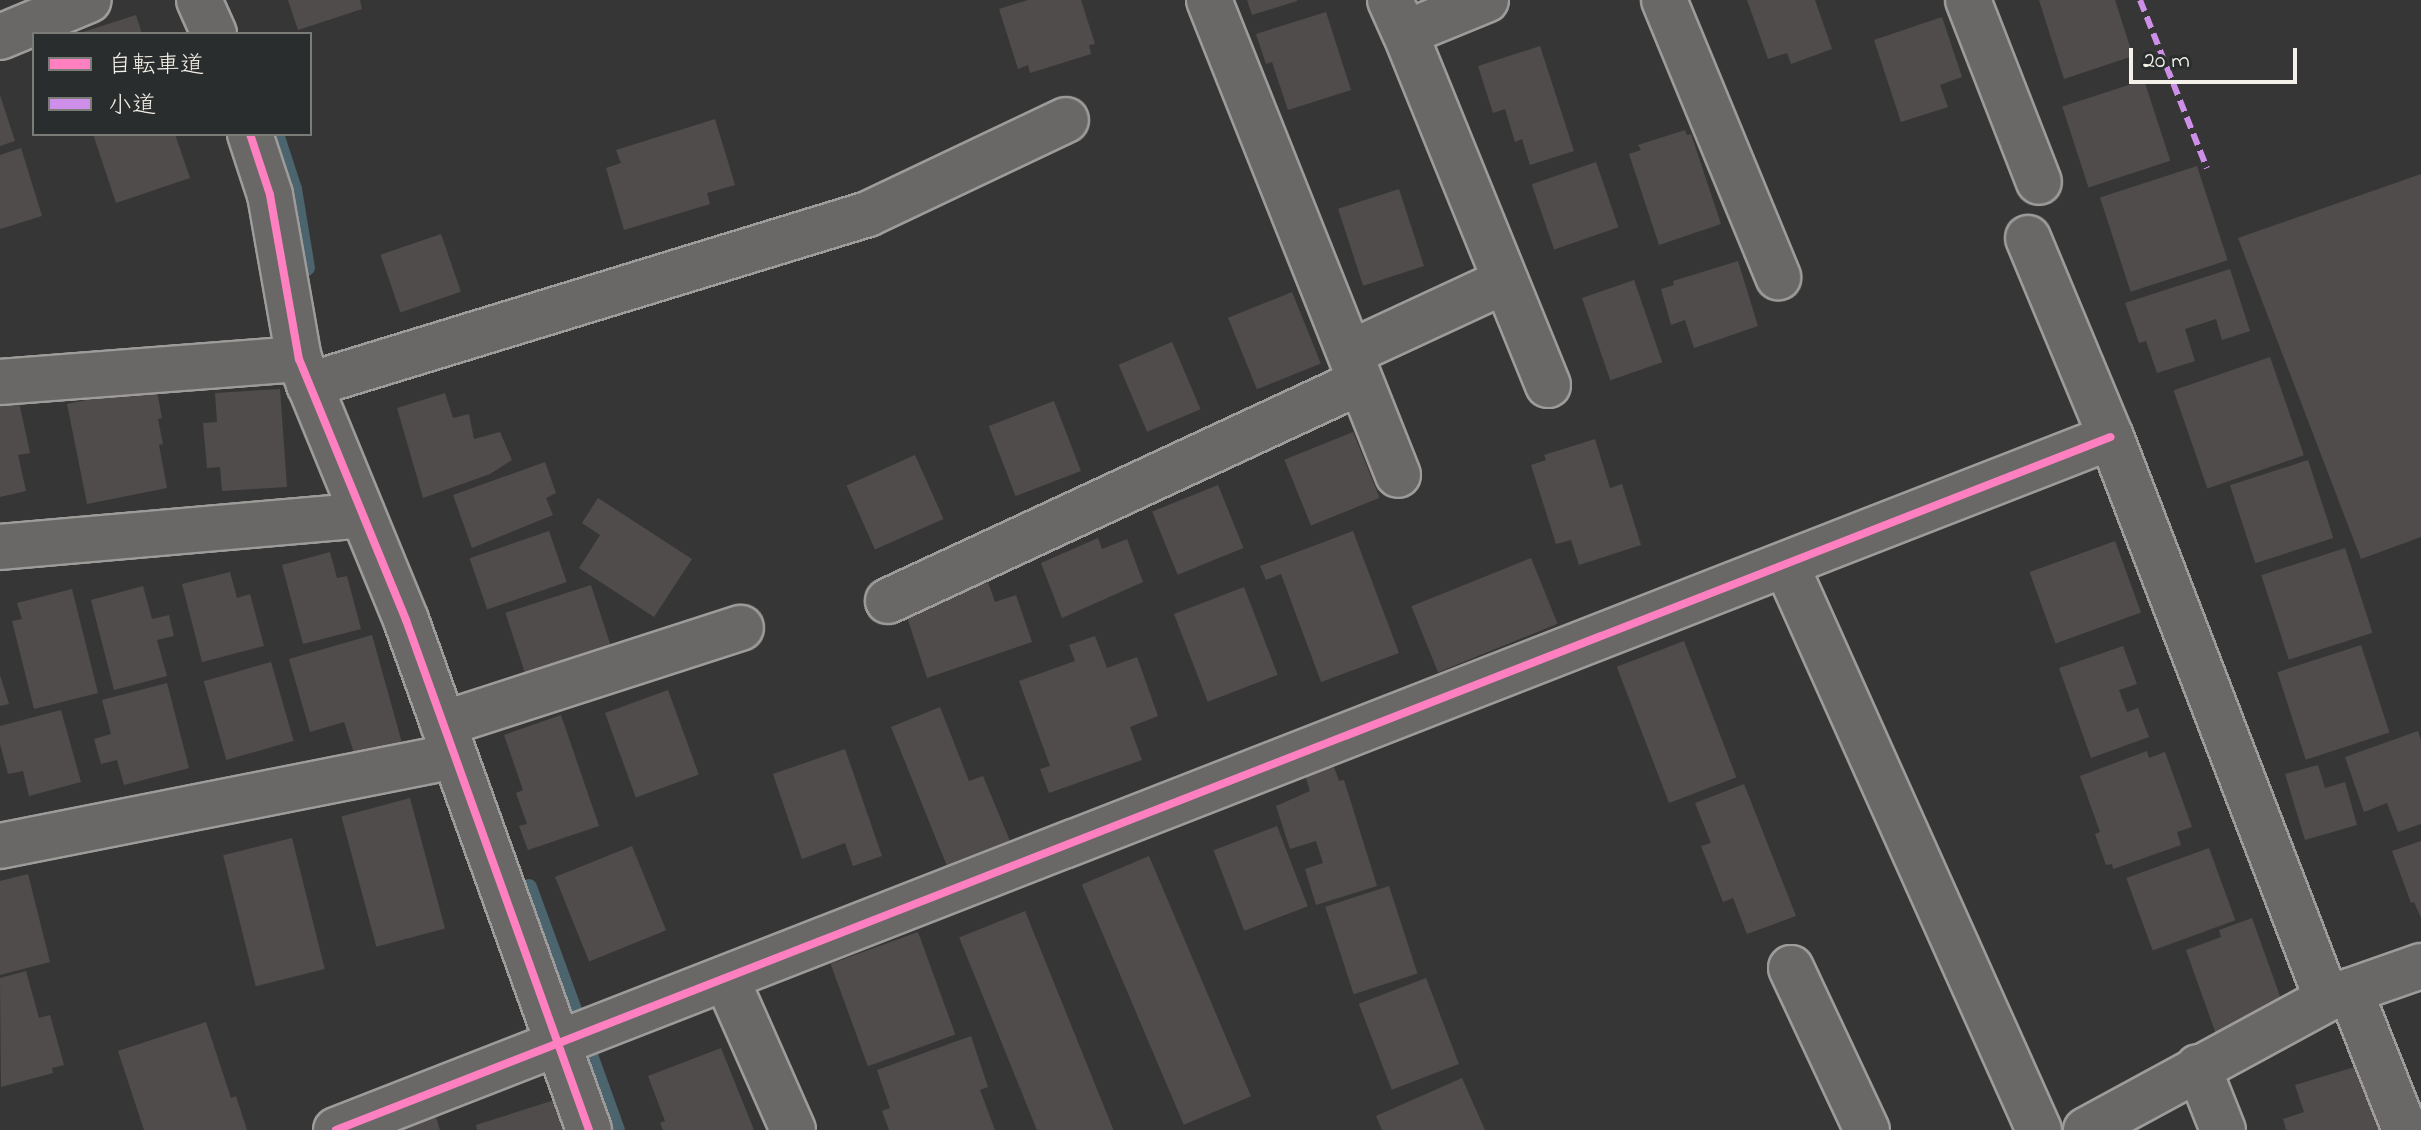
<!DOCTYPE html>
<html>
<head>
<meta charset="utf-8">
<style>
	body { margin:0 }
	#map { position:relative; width:2421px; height:1130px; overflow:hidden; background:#373636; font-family:"Indie Flower","Klee One",sans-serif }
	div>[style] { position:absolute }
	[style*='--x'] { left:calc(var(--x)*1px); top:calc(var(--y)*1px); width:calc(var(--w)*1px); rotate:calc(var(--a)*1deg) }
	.stream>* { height:16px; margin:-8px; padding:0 8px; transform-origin:8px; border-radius:8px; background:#4c646d }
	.building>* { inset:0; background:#504c4b; transform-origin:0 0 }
	.roads { filter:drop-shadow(2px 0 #9d9c9a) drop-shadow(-2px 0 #9d9c9a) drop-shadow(0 2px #9d9c9a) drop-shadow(0 -2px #9d9c9a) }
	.street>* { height:44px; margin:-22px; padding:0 22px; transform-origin:22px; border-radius:22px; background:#696866 }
	.quiet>* { height:6px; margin-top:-3px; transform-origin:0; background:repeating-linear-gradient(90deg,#ce8fe9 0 12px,transparent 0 18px) }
	.cycleway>* { height:8px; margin:-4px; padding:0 4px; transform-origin:4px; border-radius:4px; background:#ff80c0 }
	span { translate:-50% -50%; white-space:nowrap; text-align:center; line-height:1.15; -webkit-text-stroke:7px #2a2d2e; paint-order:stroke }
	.legend { position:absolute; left:32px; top:32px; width:280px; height:104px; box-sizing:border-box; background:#2a2d2e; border:2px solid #7b7b78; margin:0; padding:10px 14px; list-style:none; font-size:24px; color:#f4f1e8 }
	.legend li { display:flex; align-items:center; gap:16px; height:40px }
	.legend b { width:40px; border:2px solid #7b7b78 }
	.scale { position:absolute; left:2129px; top:48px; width:168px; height:36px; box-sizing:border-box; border:4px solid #f4f1e8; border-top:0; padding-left:10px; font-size:24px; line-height:28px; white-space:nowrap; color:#f4f1e8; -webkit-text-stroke:6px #2a2d2e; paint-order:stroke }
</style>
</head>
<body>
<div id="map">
	<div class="stream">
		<i style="--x:276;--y:134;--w:58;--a:71.9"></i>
		<i style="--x:294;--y:189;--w:80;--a:80.7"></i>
		<i style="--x:529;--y:887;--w:134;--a:69.9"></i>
		<i style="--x:586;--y:1044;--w:91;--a:70.2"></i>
	</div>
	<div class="building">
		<i style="clip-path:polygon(288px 0,360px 0,362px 9px,298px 30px)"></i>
		<i style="clip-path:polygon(1028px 0,1081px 0,1095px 44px,1089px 45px,1091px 54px,1030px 73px,1028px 65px,1018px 69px,999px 9px)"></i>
		<i style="clip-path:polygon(1247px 0,1297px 0,1297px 1px,1252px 15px)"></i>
		<i style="clip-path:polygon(1747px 0,1815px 0,1832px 49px,1791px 64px,1787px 53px,1768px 59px)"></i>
		<i style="clip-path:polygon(2039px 0,2115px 0,2133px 56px,2064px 79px)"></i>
		<i style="clip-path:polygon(1326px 12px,1351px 90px,1288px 110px,1272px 62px,1266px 64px,1256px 34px)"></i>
		<i style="clip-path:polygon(136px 15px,142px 34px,80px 34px,80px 33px)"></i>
		<i style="clip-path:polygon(1942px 17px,1962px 77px,1940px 85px,1948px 107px,1901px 122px,1874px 40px)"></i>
		<i style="clip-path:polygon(1540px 46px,1574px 151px,1530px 165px,1522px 139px,1515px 142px,1505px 109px,1493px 113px,1478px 66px)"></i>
		<i style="left:2144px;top:80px;width:85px;height:86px;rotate:72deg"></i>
		<i style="clip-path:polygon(0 95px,15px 141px,0 146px)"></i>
		<i style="clip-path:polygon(715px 119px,735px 185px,707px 193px,710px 204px,624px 230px,606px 168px,621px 163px,616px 150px)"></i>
		<i style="clip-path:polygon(1685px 130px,1687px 135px,1691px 134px,1721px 224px,1659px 245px,1629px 154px,1641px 150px,1638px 145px)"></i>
		<i style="clip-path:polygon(93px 134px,175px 134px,190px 178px,116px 203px)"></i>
		<i style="clip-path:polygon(21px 148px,42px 216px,0 229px,0 155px)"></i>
		<i style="left:1596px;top:162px;width:69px;height:68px;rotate:71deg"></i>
		<i style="left:2197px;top:166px;width:99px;height:102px;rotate:72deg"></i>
		<i style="clip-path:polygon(2421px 174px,2421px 537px,2361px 559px,2238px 238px)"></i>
		<i style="left:1399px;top:189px;width:81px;height:64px;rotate:72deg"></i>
		<i style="left:441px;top:234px;width:61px;height:64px;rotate:71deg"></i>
		<i style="clip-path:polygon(1738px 261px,1758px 326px,1694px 348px,1685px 320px,1671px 325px,1661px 289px,1674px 285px,1673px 281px)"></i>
		<i style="clip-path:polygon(2230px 269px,2250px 331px,2222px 340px,2216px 319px,2185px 329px,2195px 361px,2157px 373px,2146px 341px,2139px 343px,2125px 303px)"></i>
		<i style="left:1634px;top:280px;width:87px;height:55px;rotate:71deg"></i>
		<i style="left:1292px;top:292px;width:77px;height:69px;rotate:68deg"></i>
		<i style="left:1172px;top:342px;width:73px;height:58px;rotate:67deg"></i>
		<i style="left:2270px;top:357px;width:104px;height:102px;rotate:71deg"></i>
		<i style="clip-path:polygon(156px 386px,162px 418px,158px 419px,163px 444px,159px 445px,167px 488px,87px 504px,67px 404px)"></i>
		<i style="clip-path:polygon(280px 389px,287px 487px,222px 491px,220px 467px,207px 468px,203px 423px,217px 422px,215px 393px)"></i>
		<i style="clip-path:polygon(445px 393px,453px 418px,469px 414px,474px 439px,500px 432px,512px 460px,490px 474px,423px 498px,397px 408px)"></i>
		<i style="left:1054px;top:401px;width:75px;height:70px;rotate:69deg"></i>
		<i style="clip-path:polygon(19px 402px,30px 453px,18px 455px,26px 491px,0 497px,0 406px)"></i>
		<i style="left:1353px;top:432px;width:71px;height:74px;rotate:68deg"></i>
		<i style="clip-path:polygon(1595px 439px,1610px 488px,1622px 484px,1641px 545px,1579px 565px,1571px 540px,1556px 544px,1531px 465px,1546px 460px,1544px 455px)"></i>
		<i style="left:915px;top:455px;width:70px;height:75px;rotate:66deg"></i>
		<i style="left:2308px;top:460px;width:82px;height:82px;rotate:72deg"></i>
		<i style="clip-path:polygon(545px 462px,556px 493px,546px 498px,553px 515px,472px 548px,453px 495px)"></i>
		<i style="left:1218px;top:485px;width:68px;height:71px;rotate:68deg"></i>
		<i style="clip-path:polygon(598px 498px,692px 559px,654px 617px,579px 568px,600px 535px,582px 523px)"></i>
		<i style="left:549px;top:531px;width:54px;height:84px;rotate:71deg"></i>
		<i style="clip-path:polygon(1353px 531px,1399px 653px,1321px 682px,1281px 574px,1266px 580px,1260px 566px)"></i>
		<i style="clip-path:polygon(1098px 538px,1102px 549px,1127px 539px,1143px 582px,1062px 618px,1041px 563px)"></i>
		<i style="left:2115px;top:541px;width:76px;height:91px;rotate:70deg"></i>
		<i style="left:2345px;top:548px;width:89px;height:88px;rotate:72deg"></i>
		<i style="clip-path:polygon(330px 552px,337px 578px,347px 576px,361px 629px,303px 644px,282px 565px)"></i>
		<i style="left:1531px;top:558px;width:71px;height:129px;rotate:68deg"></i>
		<i style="clip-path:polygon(230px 572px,237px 598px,250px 594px,264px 646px,202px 662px,182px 584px)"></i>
		<i style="clip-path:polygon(988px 582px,995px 602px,1016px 595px,1032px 642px,927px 678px,905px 611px)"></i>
		<i style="left:591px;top:585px;width:63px;height:90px;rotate:72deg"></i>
		<i style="clip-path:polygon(143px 586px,152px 619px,169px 615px,174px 636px,157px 640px,167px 676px,114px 690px,91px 600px)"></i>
		<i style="left:1244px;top:587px;width:94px;height:75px;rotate:69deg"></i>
		<i style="clip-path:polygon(72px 589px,98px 693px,34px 709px,12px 621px,22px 619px,17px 603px)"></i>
		<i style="clip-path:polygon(372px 635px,402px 743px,355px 756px,344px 722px,310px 732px,289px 659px)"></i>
		<i style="clip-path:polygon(1095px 636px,1107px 668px,1137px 657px,1158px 716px,1130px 727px,1142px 760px,1049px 793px,1040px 769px,1050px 766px,1019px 681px,1075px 661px,1069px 645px)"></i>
		<i style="left:1684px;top:641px;width:146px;height:72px;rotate:69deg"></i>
		<i style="left:2361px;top:645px;width:92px;height:88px;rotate:72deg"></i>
		<i style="clip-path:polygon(2123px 646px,2137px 684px,2119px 690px,2127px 712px,2138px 708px,2149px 737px,2091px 758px,2059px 668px)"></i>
		<i style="left:271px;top:662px;width:82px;height:70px;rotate:74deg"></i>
		<i style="clip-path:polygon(0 675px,9px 704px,0 706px)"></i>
		<i style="clip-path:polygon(167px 683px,189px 768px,124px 785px,117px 760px,101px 764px,94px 739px,111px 734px,102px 700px)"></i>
		<i style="left:668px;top:690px;width:90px;height:67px;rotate:70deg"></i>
		<i style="clip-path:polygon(940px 707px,969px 781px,983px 776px,1010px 841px,947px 866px,891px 727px)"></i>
		<i style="clip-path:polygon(61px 710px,81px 782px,29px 796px,23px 771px,8px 774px,0 744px,0 726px)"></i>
		<i style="clip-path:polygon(561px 715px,599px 826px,528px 850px,519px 826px,527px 824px,516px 793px,523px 790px,504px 735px)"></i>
		<i style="clip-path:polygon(2418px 731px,2421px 740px,2421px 824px,2398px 832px,2387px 803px,2364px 812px,2345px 757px)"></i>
		<i style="clip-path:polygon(845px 749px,882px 856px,853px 866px,845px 843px,802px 859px,773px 774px)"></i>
		<i style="clip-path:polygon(2147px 751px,2149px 758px,2165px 752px,2192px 827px,2177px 832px,2181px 845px,2113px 869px,2112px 864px,2106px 865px,2095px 834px,2100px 832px,2080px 776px)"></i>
		<i style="clip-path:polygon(2318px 765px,2325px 788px,2345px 782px,2357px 825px,2305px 840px,2285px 774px)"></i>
		<i style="clip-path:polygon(1334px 767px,1339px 781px,1344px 780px,1377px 886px,1316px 905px,1305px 869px,1323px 863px,1316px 841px,1290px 849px,1276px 806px,1310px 791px,1305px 775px)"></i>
		<i style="clip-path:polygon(1744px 784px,1796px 916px,1747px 934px,1733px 898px,1723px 902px,1701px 846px,1711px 843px,1695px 803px)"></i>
		<i style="left:410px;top:798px;width:135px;height:71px;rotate:75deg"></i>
		<i style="left:1277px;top:826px;width:86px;height:68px;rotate:69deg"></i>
		<i style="left:292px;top:838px;width:135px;height:71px;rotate:76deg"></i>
		<i style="clip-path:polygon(2421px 841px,2421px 918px,2414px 902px,2411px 903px,2392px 851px)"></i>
		<i style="left:632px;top:846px;width:91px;height:83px;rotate:68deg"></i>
		<i style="left:2209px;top:848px;width:77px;height:88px;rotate:70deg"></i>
		<i style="left:1149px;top:856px;width:261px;height:73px;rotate:67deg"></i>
		<i style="clip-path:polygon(28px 874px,50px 962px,0 975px,0 881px)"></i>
		<i style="left:1389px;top:886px;width:92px;height:67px;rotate:72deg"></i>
		<i style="left:1025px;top:911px;width:237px;height:71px;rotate:68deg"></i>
		<i style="clip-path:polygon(2252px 918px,2286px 1013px,2217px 1037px,2186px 950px,2221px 937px,2219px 930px)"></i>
		<i style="left:918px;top:932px;width:109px;height:93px;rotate:70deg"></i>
		<i style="clip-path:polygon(26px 971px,39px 1018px,50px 1015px,64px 1065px,52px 1068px,53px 1073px,1px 1087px,0 978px)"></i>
		<i style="left:1426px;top:978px;width:92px;height:72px;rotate:69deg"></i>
		<i style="clip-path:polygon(206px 1022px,231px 1098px,236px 1096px,247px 1130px,144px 1130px,118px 1051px)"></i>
		<i style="clip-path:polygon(971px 1036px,988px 1087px,980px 1090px,995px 1130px,889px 1130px,882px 1111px,890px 1108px,877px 1070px)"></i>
		<i style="clip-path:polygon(721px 1048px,754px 1130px,663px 1130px,660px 1123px,665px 1121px,648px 1076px)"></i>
		<i style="clip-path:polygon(2371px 1062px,2392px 1130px,2286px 1130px,2283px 1119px,2304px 1112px,2295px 1085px)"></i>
		<i style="clip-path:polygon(1462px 1078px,1485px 1130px,1382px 1130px,1376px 1116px)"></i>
		<i style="clip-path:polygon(570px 1095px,582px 1130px,477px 1130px,476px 1125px)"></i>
		<i style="clip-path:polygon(436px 1117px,440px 1130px,398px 1130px,398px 1129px)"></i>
	</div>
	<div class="roads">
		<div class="street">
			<i style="--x:199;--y:0;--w:37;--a:66"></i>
			<i style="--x:1209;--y:0;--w:511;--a:68.3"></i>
			<i style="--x:1390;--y:0;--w:36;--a:66"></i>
			<i style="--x:1486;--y:0;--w:87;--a:157.8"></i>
			<i style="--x:1405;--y:33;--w:380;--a:67.9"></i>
			<i style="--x:1664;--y:0;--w:300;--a:67.6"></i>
			<i style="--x:1968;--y:0;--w:195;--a:68.7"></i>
			<i style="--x:0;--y:37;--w:96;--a:-22.6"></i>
			<i style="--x:250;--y:134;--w:64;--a:71.8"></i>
			<i style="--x:270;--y:195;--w:167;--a:80"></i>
			<i style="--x:299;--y:359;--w:282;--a:67.7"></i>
			<i style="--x:406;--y:620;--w:542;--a:70.26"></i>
			<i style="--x:2028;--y:238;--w:216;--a:67.4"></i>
			<i style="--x:2111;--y:437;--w:602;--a:68.98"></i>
			<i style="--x:1350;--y:353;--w:171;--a:-24.9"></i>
			<i style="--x:0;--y:382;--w:300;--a:-4.4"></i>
			<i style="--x:309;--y:385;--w:585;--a:-17.01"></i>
			<i style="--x:868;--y:214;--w:219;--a:-25.4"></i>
			<i style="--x:0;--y:547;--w:364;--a:-5"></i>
			<i style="--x:1786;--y:565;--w:619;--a:65.88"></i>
			<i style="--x:888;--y:601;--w:520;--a:-24.89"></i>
			<i style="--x:443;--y:724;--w:313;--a:-17.9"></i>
			<i style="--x:0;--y:846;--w:463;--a:-11.2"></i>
			<i style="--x:1791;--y:968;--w:179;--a:64.9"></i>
			<i style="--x:726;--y:978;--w:166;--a:66.2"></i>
			<i style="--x:2350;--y:991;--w:149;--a:68.4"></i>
			<i style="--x:2198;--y:1067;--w:68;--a:68.4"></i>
			<i style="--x:336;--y:1130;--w:1905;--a:-21.33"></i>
			<i style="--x:2086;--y:1130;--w:274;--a:-28.5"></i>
			<i style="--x:2327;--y:999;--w:100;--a:-19.3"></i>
		</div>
	</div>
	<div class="quiet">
		<i style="--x:2140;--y:0;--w:181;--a:68.3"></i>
	</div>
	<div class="cycleway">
		<i style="--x:250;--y:134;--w:64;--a:71.8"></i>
		<i style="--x:270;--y:195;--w:167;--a:80"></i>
		<i style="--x:299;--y:359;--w:282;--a:67.7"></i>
		<i style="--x:406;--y:620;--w:542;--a:70.26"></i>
		<i style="--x:336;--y:1130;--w:1905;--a:-21.33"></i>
	</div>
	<ul class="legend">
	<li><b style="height:10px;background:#ff80c0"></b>自転車道</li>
	<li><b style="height:10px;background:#ce8fe9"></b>小道</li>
	</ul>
	<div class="scale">20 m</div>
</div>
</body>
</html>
